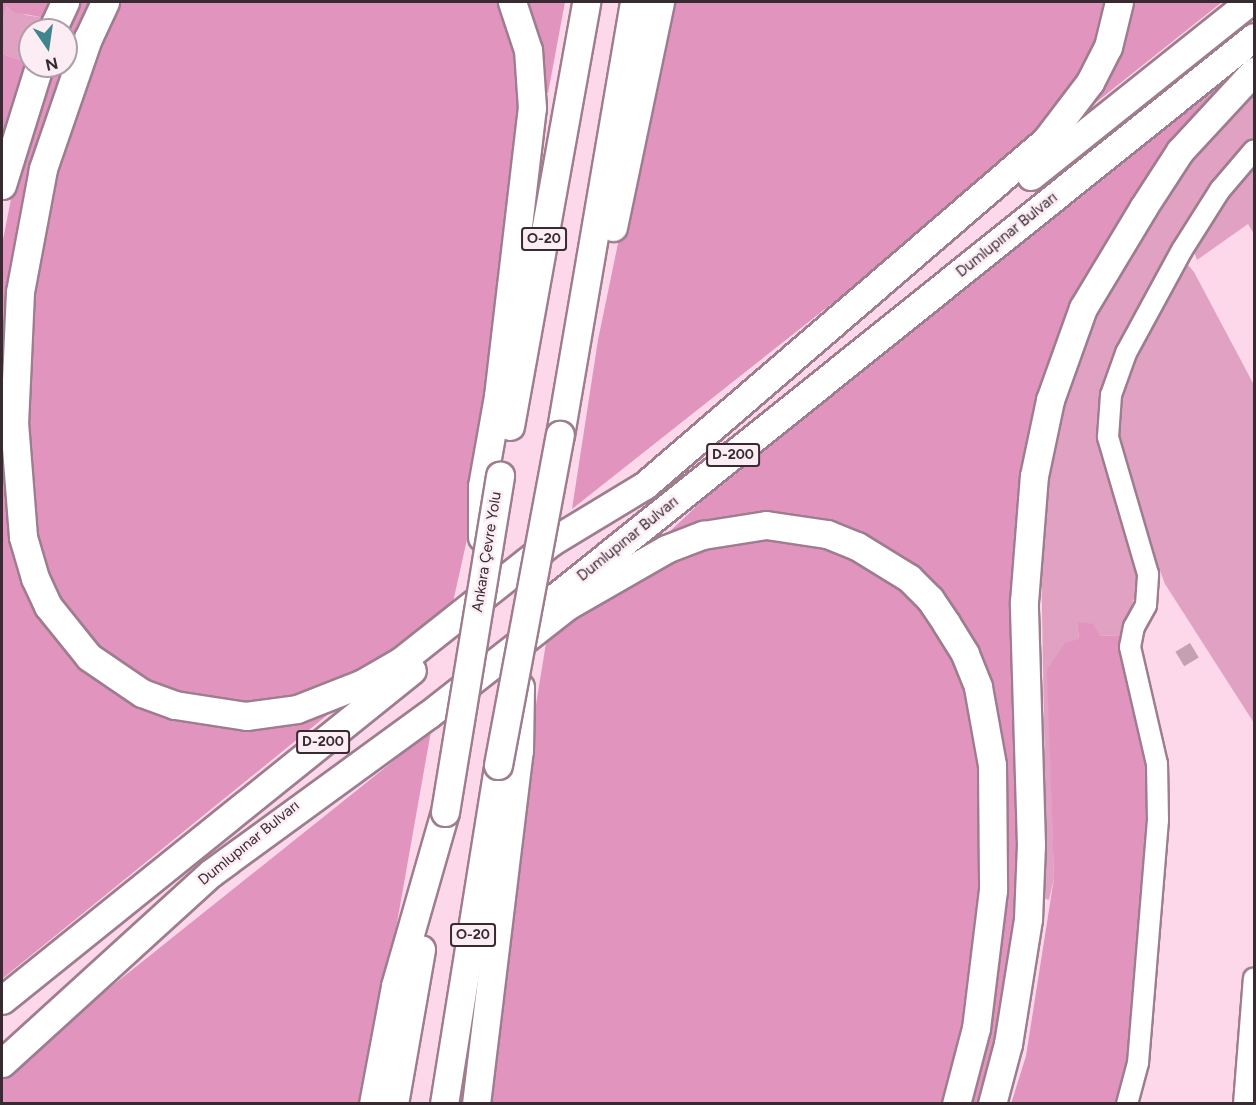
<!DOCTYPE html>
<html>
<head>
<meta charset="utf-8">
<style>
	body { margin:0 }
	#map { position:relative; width:1256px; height:1105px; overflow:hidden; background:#fdd8eb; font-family:Figtree,sans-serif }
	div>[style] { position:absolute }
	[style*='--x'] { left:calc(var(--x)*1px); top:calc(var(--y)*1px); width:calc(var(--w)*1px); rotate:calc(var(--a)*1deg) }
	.green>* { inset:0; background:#e1a1c3 }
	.forest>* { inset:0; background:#e194bd }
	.building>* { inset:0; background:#c3a0b2; transform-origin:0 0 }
	.roads { filter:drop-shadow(2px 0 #9e7d8e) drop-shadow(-2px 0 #9e7d8e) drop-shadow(0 2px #9e7d8e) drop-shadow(0 -2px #9e7d8e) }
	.minor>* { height:20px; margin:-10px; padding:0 10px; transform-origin:10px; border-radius:10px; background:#fff }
	.highway>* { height:27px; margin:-13.5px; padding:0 13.5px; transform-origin:13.5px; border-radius:13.5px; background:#fff }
	.bridges { filter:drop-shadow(2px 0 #9e7d8e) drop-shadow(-2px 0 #9e7d8e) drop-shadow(0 2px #9e7d8e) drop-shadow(0 -2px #9e7d8e) }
	.highway-bridge>* { height:27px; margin:-13.5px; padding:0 13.5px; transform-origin:13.5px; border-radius:13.5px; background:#fff }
	span { translate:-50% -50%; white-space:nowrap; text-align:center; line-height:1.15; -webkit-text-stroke:5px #fcedf4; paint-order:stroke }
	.shield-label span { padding:2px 4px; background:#fcedf4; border:2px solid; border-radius:4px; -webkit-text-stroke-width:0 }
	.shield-label { font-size:14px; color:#382a31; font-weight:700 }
	.street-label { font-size:15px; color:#382a31 }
	.frame { position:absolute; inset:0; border:3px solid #382a31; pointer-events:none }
	.north { position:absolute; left:18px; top:18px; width:60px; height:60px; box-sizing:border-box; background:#fcedf4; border:2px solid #ae9fa6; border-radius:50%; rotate:167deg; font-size:16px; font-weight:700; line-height:24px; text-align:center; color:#382a31 }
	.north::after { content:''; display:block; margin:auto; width:21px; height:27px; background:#3e858e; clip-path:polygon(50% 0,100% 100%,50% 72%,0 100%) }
</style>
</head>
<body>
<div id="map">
	<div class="green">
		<i style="clip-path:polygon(7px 6px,26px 15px,45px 18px,40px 30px,30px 30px,27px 62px,2px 54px,2px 24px)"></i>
		<i style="clip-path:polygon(1254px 82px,1254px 142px,1197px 211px,1100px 424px,1141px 575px,1123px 635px,1099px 636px,1077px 622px,1079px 639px,1048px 670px,1054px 878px,1049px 900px,1043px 898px,1046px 836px,1040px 499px,1059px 415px,1077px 353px,1108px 281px,1161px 198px)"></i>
		<i style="clip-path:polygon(1254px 164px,1254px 234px,1248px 224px,1197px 260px,1191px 244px)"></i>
		<i style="clip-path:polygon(1183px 259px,1194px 272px,1254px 385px,1254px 723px,1165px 584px,1122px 467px,1117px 423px,1124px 378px)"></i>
	</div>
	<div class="forest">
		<i style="clip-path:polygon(2px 2px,53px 2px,45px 18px,14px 12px,7px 6px,2px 24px)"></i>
		<i style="clip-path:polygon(76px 2px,93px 2px,66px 62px,66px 30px)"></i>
		<i style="clip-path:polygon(119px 2px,502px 2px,525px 80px,476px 499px,451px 611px,355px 680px,267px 705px,209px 704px,139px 679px,109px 659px,85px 636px,54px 589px,34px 536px,26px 410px,35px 269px,49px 196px,81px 84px)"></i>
		<i style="clip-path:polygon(520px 2px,565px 2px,548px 93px,542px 93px)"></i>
		<i style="clip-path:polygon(668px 2px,1111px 2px,1099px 48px,1042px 130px,868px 275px,572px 509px,598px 340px)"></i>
		<i style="clip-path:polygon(1130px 2px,1222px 2px,1094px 104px,1090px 100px)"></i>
		<i style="clip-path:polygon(2px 54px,27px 62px,2px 146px)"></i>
		<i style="clip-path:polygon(50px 66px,64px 66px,25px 193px,27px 581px,161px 713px,222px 725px,347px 699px,2px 979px,2px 245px,18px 163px)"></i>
		<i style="clip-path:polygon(1241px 69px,1138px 191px,1099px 252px,1071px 313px,1025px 462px,1013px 550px,1012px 638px,1020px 906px,1008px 990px,981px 1103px,965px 1103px,1003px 764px,997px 717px,977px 649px,955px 608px,921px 571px,841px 527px,809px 517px,735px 515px,667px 534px,701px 502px)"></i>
		<i style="clip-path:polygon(765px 535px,836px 550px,896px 583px,938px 629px,967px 696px,982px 780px,983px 863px,967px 1011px,943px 1103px,484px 1104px,526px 766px,547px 637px,681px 550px)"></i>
		<i style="clip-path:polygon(1077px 622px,1093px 624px,1100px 636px,1123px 635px,1150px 778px,1151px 838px,1130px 1069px,1119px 1103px,1011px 1104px,1026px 1056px,1054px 878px,1047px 670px,1065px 643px,1079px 639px)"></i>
		<i style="clip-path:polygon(431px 731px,365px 1103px,2px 1104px,2px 1078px,18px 1061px)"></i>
	</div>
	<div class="building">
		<i style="left:1190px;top:643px;width:17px;height:17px;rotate:59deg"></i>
	</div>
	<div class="roads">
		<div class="minor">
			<i style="--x:1127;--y:1104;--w:42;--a:-75"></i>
			<i style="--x:1138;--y:1063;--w:244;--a:-85.3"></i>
			<i style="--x:1158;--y:820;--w:56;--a:-91"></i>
			<i style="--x:1157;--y:764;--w:120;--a:-103"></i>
			<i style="--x:1130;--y:647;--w:20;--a:-79"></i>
			<i style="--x:1134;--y:627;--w:25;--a:-61"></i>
			<i style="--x:1146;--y:605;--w:31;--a:-86"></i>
			<i style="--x:1148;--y:574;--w:143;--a:-106.3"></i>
			<i style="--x:1108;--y:437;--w:42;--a:-85.9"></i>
			<i style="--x:1111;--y:395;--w:45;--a:-70.3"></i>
			<i style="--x:1126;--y:353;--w:117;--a:-61.5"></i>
			<i style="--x:1182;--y:250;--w:71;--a:-57.7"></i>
			<i style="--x:1220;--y:190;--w:52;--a:-49.6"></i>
			<i style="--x:1244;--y:1104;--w:126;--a:-85.5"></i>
		</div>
		<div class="highway">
			<i style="--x:105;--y:2;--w:40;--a:115"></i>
			<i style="--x:88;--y:38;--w:139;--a:109"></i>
			<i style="--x:43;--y:169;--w:125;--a:100.6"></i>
			<i style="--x:20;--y:292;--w:130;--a:92.6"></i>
			<i style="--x:14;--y:422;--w:115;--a:85.5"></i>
			<i style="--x:23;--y:537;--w:43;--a:73.7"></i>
			<i style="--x:35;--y:578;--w:31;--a:65"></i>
			<i style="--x:48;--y:606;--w:65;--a:51.2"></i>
			<i style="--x:89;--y:657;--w:64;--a:34.2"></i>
			<i style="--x:142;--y:693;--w:35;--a:20"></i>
			<i style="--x:175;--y:705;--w:72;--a:8.8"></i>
			<i style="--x:246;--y:716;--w:51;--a:-7.8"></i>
			<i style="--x:297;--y:709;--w:71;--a:-21.5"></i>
			<i style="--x:363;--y:683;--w:44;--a:-30.1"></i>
			<i style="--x:401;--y:661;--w:191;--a:-38.4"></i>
			<i style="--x:551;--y:542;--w:110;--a:-31.2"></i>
			<i style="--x:645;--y:485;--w:529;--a:-40.71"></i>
			<i style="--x:1046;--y:140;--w:73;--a:-52.8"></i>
			<i style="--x:1090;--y:82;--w:39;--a:-63"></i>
			<i style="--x:1108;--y:47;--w:46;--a:-76.3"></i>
			<i style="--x:52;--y:30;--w:31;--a:-65"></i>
			<i style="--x:1031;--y:176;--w:279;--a:-38.6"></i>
			<i style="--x:2;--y:185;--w:125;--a:-72.7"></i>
			<i style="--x:613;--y:227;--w:230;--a:-78.2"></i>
			<i style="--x:510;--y:426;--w:431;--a:-79.8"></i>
			<i style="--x:560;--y:435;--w:439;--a:-80.3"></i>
			<i style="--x:482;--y:537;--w:51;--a:-90"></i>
			<i style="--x:482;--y:486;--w:91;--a:-79.9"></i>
			<i style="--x:498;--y:396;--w:290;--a:-83.3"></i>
			<i style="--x:532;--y:108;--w:58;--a:-93.9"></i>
			<i style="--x:528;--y:50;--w:51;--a:-108.4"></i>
			<i style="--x:553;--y:599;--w:898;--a:-38.72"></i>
			<i style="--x:2;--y:1000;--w:526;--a:-38.83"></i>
			<i style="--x:2;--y:1063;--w:282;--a:-42.3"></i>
			<i style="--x:211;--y:873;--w:268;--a:-36.1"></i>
			<i style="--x:428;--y:715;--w:177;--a:-38.1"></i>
			<i style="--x:567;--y:606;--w:114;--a:-29.9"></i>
			<i style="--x:666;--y:549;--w:40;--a:-21"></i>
			<i style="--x:703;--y:535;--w:64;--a:-9"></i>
			<i style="--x:766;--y:525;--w:62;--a:8.4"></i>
			<i style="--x:827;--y:534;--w:32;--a:22"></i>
			<i style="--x:857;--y:546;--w:61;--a:31.6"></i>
			<i style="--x:909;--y:578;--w:30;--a:45"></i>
			<i style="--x:930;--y:599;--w:29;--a:56"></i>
			<i style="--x:946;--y:623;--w:36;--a:58"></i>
			<i style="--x:965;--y:654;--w:35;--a:68"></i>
			<i style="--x:978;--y:687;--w:79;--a:79.8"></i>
			<i style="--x:992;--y:765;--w:125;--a:89.5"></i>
			<i style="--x:993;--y:890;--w:139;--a:97"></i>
			<i style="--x:976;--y:1028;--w:79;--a:104.7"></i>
			<i style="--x:373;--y:1104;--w:120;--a:-79.4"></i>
			<i style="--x:395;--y:986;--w:181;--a:-74"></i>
			<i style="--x:394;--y:1104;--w:157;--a:-80.1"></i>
			<i style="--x:444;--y:1104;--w:343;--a:-80.9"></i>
			<i style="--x:476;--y:1104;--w:356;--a:-83.1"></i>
			<i style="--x:519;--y:751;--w:64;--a:-89.1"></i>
			<i style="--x:992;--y:1104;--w:62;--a:-75.1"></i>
			<i style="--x:1008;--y:1044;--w:127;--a:-80.9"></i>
			<i style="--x:1028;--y:919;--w:74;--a:-87.7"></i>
			<i style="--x:1031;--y:845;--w:243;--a:-91.7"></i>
			<i style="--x:1024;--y:602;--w:126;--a:-85.5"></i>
			<i style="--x:1034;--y:476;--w:78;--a:-78.1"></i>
			<i style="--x:1050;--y:400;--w:98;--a:-70.3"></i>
			<i style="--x:1083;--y:308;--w:117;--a:-59"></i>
			<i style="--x:1143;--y:208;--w:68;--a:-57"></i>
			<i style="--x:1180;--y:151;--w:109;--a:-47.2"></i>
		</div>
	</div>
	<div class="bridges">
		<div class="highway-bridge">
			<i style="--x:498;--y:765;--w:336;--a:-79.4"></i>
			<i style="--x:445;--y:812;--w:341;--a:-80.7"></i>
		</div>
	</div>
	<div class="shield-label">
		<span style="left:544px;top:239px">O-20</span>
		<span style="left:733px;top:455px">D-200</span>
		<span style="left:323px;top:742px">D-200</span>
		<span style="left:473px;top:935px">O-20</span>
	</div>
	<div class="street-label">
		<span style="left:1007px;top:235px;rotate:-39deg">Dumlupınar Bulvarı</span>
		<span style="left:628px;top:539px;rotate:-39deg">Dumlupınar Bulvarı</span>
		<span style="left:487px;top:552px;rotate:-81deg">Ankara Çevre Yolu</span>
		<span style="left:249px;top:843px;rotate:-39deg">Dumlupınar Bulvarı</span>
	</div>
	<div class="frame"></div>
	<div class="north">N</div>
</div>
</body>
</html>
